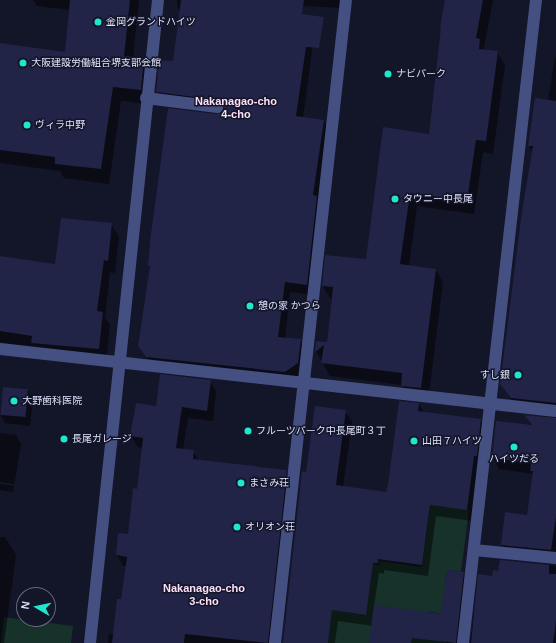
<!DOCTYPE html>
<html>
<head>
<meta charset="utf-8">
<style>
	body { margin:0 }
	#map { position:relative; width:556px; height:643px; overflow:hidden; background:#131528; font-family:Arial,"Noto Sans JP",sans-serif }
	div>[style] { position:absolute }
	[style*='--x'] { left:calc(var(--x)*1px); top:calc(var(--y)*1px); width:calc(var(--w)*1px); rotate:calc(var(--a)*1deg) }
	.green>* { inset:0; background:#17322a }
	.shadow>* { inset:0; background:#0007 }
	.building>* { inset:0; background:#212347; transform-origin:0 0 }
	.minor>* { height:12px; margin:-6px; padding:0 6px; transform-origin:6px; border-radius:6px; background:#445082 }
	.dots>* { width:11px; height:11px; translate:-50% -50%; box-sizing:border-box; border:2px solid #131528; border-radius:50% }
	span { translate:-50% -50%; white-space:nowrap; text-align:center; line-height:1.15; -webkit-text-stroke:3px #131528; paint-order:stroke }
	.poi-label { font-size:10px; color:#dee2fb }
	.left { translate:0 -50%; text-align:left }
	.right { translate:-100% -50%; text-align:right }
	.neighbourhood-label { font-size:11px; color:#fce0f8; font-weight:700 }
	.north { position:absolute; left:16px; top:587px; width:40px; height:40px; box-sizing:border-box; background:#131528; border:1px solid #64677c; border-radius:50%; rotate:279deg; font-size:11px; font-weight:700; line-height:16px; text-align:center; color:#dee2fb }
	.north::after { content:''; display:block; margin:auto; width:14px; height:18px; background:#1fe7cb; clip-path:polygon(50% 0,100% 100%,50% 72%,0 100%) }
</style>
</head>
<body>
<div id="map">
	<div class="green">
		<i style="clip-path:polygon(387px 486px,439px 493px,437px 506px,469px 510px,461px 572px,447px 570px,445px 584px,455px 616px,430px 612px,428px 627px,447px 630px,446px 643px,411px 643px,413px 630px,369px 643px,328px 643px,329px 636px,290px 590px,346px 612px,365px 615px,368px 597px,354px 562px,379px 565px,379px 561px,422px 567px,430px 509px,394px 504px,383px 520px)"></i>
		<i style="clip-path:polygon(4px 617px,73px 626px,71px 643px,1px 643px)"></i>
	</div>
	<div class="shadow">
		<i style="clip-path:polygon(33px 0,139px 0,133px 58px,144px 59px,152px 74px,149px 104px,121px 101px,109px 184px,64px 178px,60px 171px,0 163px,0 44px,66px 53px,70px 10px,37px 6px)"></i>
		<i style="clip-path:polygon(177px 0,212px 0,313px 44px,303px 118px,324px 121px,330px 131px,313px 295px,290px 292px,285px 339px,300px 340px,306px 351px,304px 373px,292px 381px,153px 368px,146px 356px,150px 269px,149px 266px,217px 115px,223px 113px,225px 110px,163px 102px,157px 91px,174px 62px,181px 13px,177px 6px)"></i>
		<i style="clip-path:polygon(265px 0,343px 0,342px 8px,267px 4px)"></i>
		<i style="clip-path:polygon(446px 0,493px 0,484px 48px,485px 51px,497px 52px,505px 65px,493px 154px,483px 152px,474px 214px,417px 206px,409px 266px,436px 270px,443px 283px,428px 401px,409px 399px,402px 385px,330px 376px,316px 351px,317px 342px,327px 343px,332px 299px,331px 299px,323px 286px,367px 260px,430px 135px,442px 29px,441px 27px)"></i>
		<i style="clip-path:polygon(555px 57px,556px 58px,556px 414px,518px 409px,501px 384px,533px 153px,529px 145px,548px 101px)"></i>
		<i style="clip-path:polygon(111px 224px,119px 237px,115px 273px,110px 272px,105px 317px,110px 325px,106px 361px,0 342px,0 257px,56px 265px)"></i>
		<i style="clip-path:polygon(210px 381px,216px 392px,213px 421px,188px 418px,183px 450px,193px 451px,199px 461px,286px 470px,292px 482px,275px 643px,108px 643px,109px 634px,114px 634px,127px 566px,123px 566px,117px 555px,128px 535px,138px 490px,143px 448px,138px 447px,131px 436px,157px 407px)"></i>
		<i style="clip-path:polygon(28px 390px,33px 399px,30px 426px,5px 423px,1px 415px)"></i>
		<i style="clip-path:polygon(419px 404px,424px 413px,480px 420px,487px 431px,473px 521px,436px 516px,428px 576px,384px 570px,384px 574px,379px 573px,374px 606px,442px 615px,463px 573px,469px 584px,463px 643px,370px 643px,373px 626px,338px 621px,335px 643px,284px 643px,307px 473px,345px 411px,352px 422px,343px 487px,387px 493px)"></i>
		<i style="clip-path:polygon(526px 416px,556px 419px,556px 561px,509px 556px,502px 545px,528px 516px,533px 474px,499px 469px,493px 458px,531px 426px)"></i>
		<i style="clip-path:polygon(0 433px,16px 435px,21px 444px,13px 492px,0 490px,0 484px,14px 486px,14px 484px,0 482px)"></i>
		<i style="clip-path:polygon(0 537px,5px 537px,16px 555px,4px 643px,0 643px)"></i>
		<i style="clip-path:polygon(500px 561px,556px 566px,556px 643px,470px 643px,479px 575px,493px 577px,499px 572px)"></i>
	</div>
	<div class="building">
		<i style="clip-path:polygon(70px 0,130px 0,124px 56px,144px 58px,141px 90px,113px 87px,101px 169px,55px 164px,55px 157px,0 150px,0 43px,65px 52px)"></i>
		<i style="clip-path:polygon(181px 0,304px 0,302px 14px,324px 17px,319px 48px,306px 47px,296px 116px,324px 120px,313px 195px,317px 196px,307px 285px,285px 282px,278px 337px,301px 339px,298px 363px,285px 372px,146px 357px,138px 346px,150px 266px,148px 266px,150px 241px,168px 108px,216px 114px,223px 112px,224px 108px,222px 101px,218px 100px,156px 92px,159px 60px,173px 61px)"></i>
		<i style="clip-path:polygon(445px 0,483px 0,476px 38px,480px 39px,479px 49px,498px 51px,486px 141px,476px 140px,467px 201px,410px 193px,400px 264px,436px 269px,421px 388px,401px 386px,402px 373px,321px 363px,324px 345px,315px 352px,316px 341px,327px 342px,333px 287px,322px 286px,325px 255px,366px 259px,383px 127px,429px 134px,441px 27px,440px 27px)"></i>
		<i style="clip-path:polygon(535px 98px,556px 101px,556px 403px,511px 398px,500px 384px,522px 211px,533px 146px,528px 146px)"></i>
		<i style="clip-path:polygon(61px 218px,112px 223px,108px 261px,104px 260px,97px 311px,103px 312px,99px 349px,31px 343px,32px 336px,0 331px,0 256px,55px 264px)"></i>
		<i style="clip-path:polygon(160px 374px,211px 380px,207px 411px,182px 407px,176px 448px,194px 450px,193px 459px,287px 470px,268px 643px,185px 634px,184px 643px,112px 643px,117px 599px,121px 599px,127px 557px,116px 555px,118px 533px,128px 534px,133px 488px,137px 489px,143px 438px,130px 436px,136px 403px,156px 406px)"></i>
		<i style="left:3px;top:387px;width:25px;height:28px;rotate:5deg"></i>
		<i style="clip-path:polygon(399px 401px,419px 403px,418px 411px,481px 419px,477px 456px,474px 456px,467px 510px,430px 505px,422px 565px,378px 559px,378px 563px,373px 563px,366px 615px,332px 610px,328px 643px,283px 643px,302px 471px,306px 472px,315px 406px,346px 410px,336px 485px,387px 492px)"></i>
		<i style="clip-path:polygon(524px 415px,556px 418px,556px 517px,551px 550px,501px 545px,505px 512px,527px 515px,533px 471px,530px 471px,531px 463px,492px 458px,496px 421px,532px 425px)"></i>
		<i style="clip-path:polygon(500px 560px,549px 565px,549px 574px,556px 574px,556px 621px,553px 643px,471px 643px,478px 574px,492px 576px,493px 570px,498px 571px)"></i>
		<i style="clip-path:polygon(447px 570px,464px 572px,456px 643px,412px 638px,411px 643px,369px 643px,374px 605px,441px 614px)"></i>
	</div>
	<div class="minor">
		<i style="--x:146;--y:98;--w:72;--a:7.2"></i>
		<i style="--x:0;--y:349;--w:559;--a:6.36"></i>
		<i style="--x:474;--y:550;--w:82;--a:5.6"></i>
		<i style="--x:90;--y:643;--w:647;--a:-83.96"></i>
		<i style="--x:275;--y:643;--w:647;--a:-83.7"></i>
		<i style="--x:463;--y:643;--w:647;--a:-83.52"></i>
	</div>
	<div class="dots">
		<i style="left:98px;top:22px;background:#1fe7cb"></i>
		<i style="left:23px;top:63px;background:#1fe7cb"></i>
		<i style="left:388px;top:74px;background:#1fe7cb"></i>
		<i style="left:27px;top:125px;background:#1fe7cb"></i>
		<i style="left:395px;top:199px;background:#1fe7cb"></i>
		<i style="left:250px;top:306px;background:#1fe7cb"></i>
		<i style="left:518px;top:375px;background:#1fe7cb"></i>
		<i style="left:14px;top:401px;background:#1fe7cb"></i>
		<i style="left:248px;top:431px;background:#1fe7cb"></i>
		<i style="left:64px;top:439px;background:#1fe7cb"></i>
		<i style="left:414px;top:441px;background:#1fe7cb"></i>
		<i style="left:514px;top:447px;background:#1fe7cb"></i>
		<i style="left:241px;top:483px;background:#1fe7cb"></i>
		<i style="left:237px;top:527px;background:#1fe7cb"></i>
	</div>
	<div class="poi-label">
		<span class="left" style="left:106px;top:22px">金岡グランドハイツ</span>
		<span class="left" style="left:31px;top:63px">大阪建設労働組合堺支部会館</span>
		<span class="left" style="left:396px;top:74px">ナビパーク</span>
		<span class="left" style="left:35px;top:125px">ヴィラ中野</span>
		<span class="left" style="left:403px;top:199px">タウニー中長尾</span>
		<span class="left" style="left:258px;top:306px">憩の家 かつら</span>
		<span class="right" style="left:510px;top:375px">すし銀</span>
		<span class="left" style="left:22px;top:401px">大野歯科医院</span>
		<span class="left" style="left:256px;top:431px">フルーツパーク中長尾町３丁</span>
		<span class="left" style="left:72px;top:439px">長尾ガレージ</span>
		<span class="left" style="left:422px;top:441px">山田７ハイツ</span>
		<span style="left:514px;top:459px">ハイツだる</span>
		<span class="left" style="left:249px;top:483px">まさみ荘</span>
		<span class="left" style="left:245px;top:527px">オリオン荘</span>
	</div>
	<div class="neighbourhood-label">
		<span style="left:236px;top:108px">Nakanagao-cho<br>4-cho</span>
		<span style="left:204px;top:595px">Nakanagao-cho<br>3-cho</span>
	</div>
	<div class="north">N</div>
</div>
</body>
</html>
